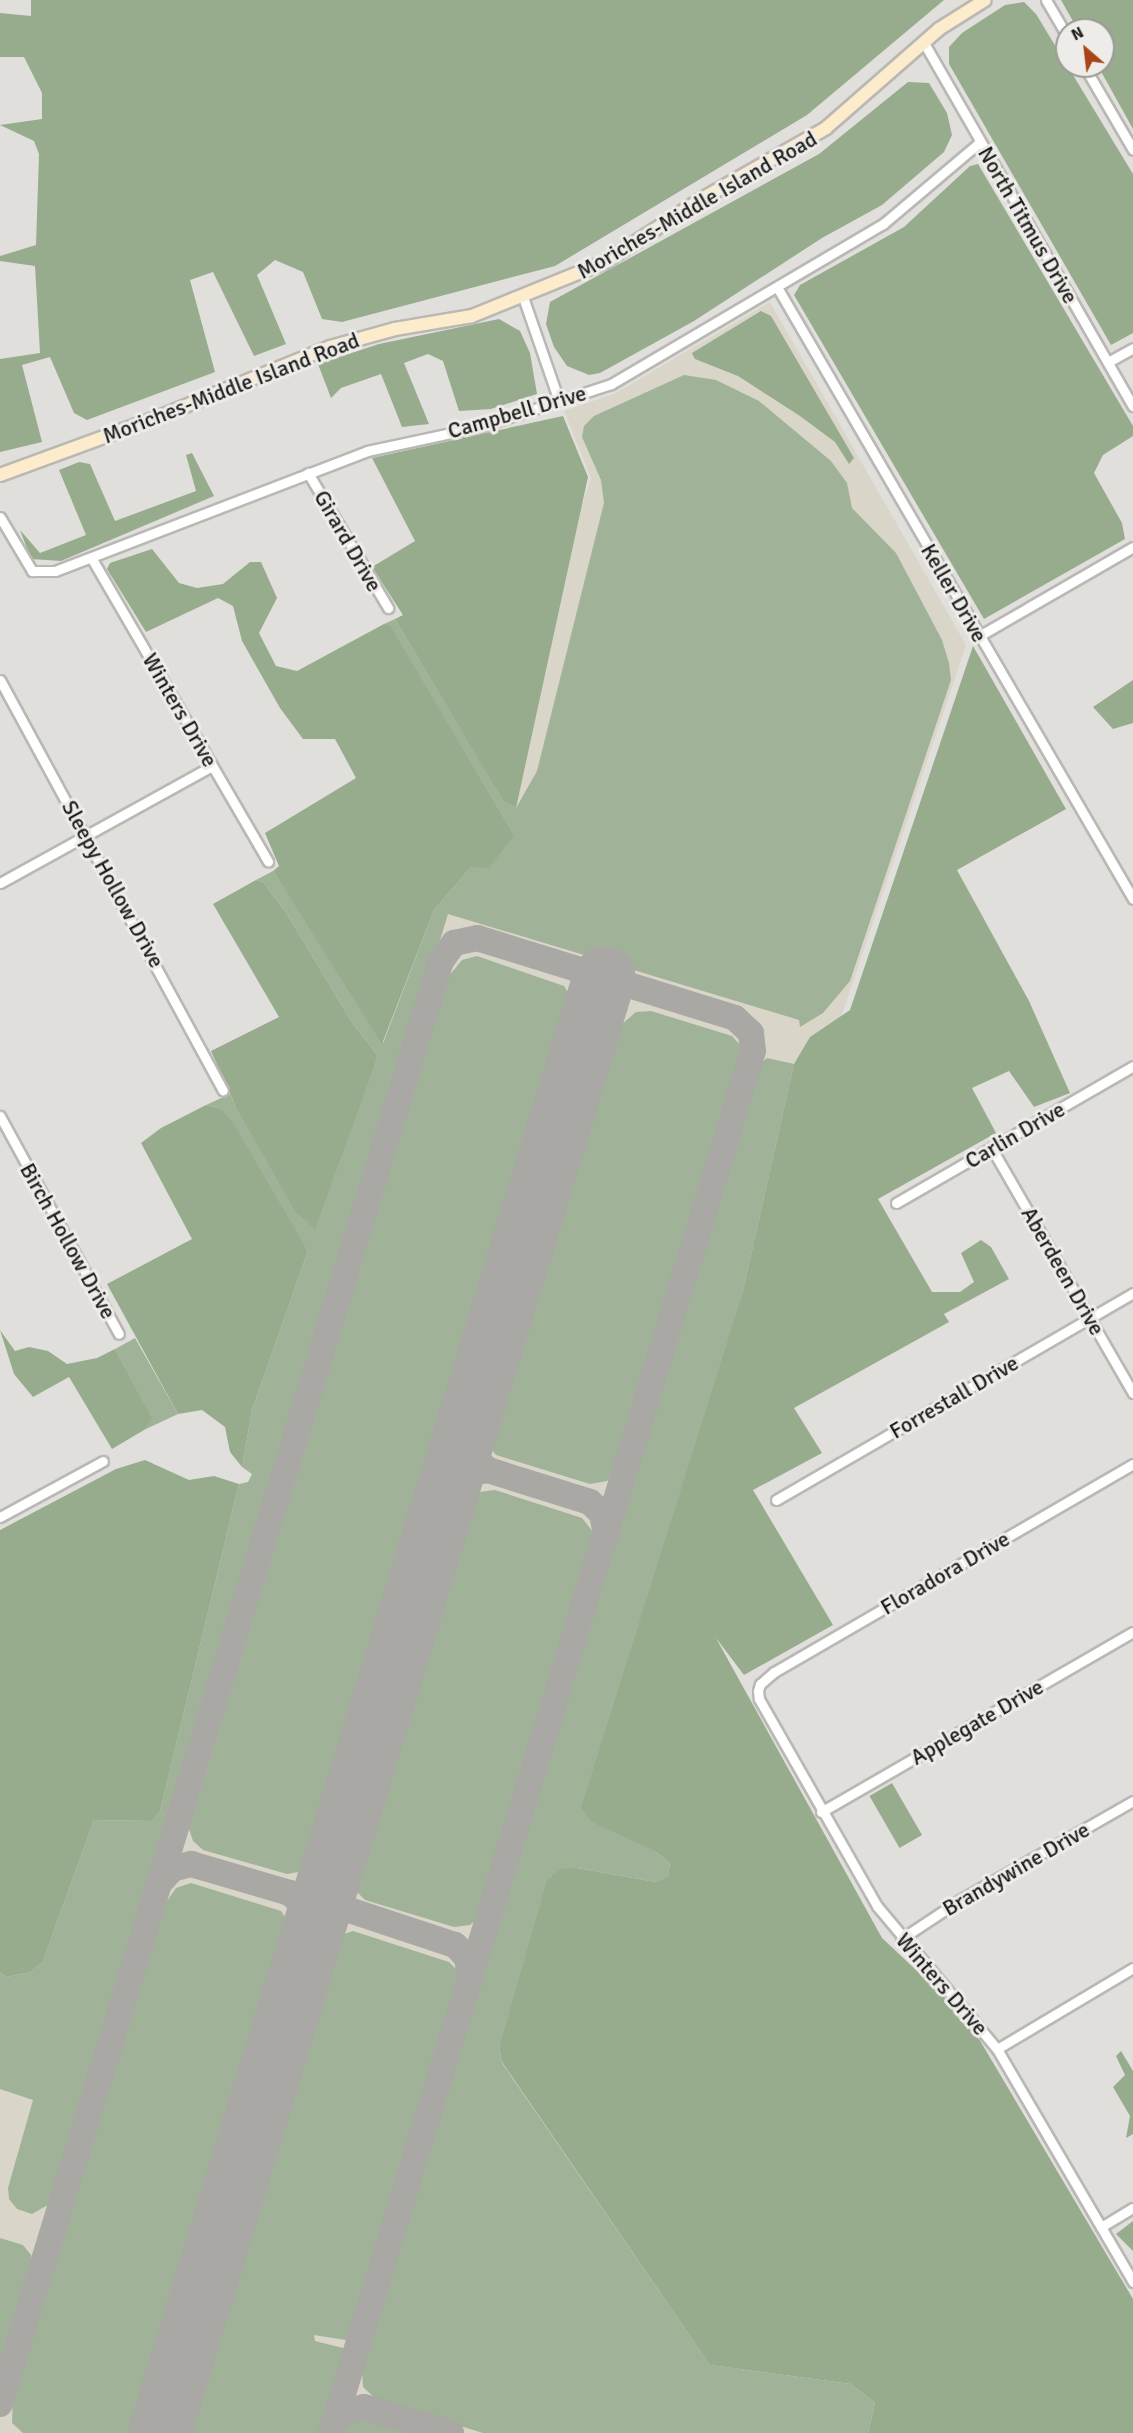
<!DOCTYPE html>
<html>
<head>
<meta charset="utf-8">
<style>
	body { margin:0 }
	#map { position:relative; width:1133px; height:2433px; overflow:hidden; background:#e1dfdb; font-family:Signika,sans-serif }
	div>[style] { position:absolute }
	[style*='--x'] { left:calc(var(--x)*1px); top:calc(var(--y)*1px); width:calc(var(--w)*1px); rotate:calc(var(--a)*1deg) }
	.built>* { inset:0; background:#d9d5c9 }
	.green>* { inset:0; background:#a0b398 }
	.forest>* { inset:0; background:#96ac8d; transform-origin:0 0 }
	.taxiway>* { height:26px; margin:-13px; padding:0 13px; transform-origin:13px; border-radius:13px; background:#a9a8a4 }
	.runway>* { height:63px; margin:-31.5px; padding:0 31.5px; transform-origin:31.5px; border-radius:31.5px; background:#a9a8a4 }
	.roads { filter:drop-shadow(2px 0 #bab8b4) drop-shadow(-2px 0 #bab8b4) drop-shadow(0 2px #bab8b4) drop-shadow(0 -2px #bab8b4) }
	.minor>* { height:9px; margin:-4.5px; padding:0 4.5px; transform-origin:4.5px; border-radius:4.5px; background:#fff }
	.secondary>* { height:12px; margin:-6px; padding:0 6px; transform-origin:6px; border-radius:6px; background:#fdeccb }
	span { translate:-50% -50%; white-space:nowrap; text-align:center; line-height:1.15; -webkit-text-stroke:6px #eeece8; paint-order:stroke }
	.street-label { font-size:22px; color:#1e1e1c }
	.north { position:absolute; left:1055px; top:18px; width:60px; height:60px; box-sizing:border-box; background:#eeece8; border:2px solid #9b9a96; border-radius:50%; rotate:332deg; font-size:16px; font-weight:700; line-height:24px; text-align:center; color:#1e1e1c }
	.north::after { content:''; display:block; margin:auto; width:21px; height:27px; background:#a94417; clip-path:polygon(50% 0,100% 100%,50% 72%,0 100%) }
</style>
</head>
<body>
<div id="map">
	<div class="built">
		<i style="clip-path:polygon(770px 302px,966px 645px,495px 2049px,796px 2433px,0 2433px,0 1981px,12px 1985px,147px 1822px,591px 478px,564px 411px,616px 393px)"></i>
	</div>
	<div class="green">
		<i style="clip-path:polygon(684px 375px,716px 380px,759px 401px,831px 461px,847px 483px,852px 508px,896px 553px,942px 640px,949px 663px,951px 680px,850px 981px,823px 1013px,800px 1027px,799px 1020px,448px 914px,276px 1477px,268px 1487px,272px 1493px,53px 2202px,32px 2214px,17px 2209px,9px 2199px,8px 2188px,33px 2100px,0 2089px,0 1972px,6px 1977px,31px 1972px,43px 1961px,94px 1820px,151px 1821px,160px 1811px,239px 1484px,248px 1482px,252px 1474px,242px 1467px,252px 1410px,308px 1251px,219px 1108px,206px 1105px,230px 1094px,236px 1107px,358px 1108px,378px 1056px,353px 1024px,287px 914px,263px 882px,256px 880px,273px 871px,383px 1043px,434px 910px,471px 867px,514px 835px,390px 626px,384px 624px,395px 619px,504px 802px,516px 808px,537px 771px,604px 503px,601px 480px,582px 437px,584px 426px,594px 416px)"></i>
		<i style="clip-path:polygon(477px 956px,564px 986px,573px 1001px,572px 1019px,314px 1856px,304px 1871px,287px 1874px,203px 1850px,193px 1841px,189px 1829px,449px 976px,462px 960px)"></i>
		<i style="clip-path:polygon(651px 1011px,732px 1036px,741px 1046px,743px 1060px,617px 1470px,607px 1481px,590px 1484px,496px 1455px,489px 1446px,490px 1430px,608px 1036px,636px 1012px)"></i>
		<i style="clip-path:polygon(767px 1058px,794px 1064px,742px 1295px,655px 1851px,670px 1863px,668px 1876px,656px 1882px,577px 1868px,499px 2048px,502px 2063px,710px 2365px,851px 2384px,875px 2403px,868px 2433px,483px 2433px,377px 2400px,363px 2387px,362px 2370px,760px 1064px)"></i>
		<i style="clip-path:polygon(135px 1338px,178px 1414px,144px 1430px,151px 1417px,115px 1349px)"></i>
		<i style="clip-path:polygon(495px 1490px,582px 1518px,594px 1533px,595px 1546px,482px 1914px,470px 1925px,454px 1927px,365px 1900px,356px 1891px,354px 1876px,466px 1505px,479px 1492px)"></i>
		<i style="clip-path:polygon(191px 1883px,281px 1911px,289px 1923px,288px 1938px,140px 2433px,23px 2433px,12px 2423px,13px 2396px,165px 1904px,176px 1888px)"></i>
		<i style="clip-path:polygon(353px 1931px,449px 1962px,458px 1971px,460px 1983px,352px 2341px,314px 2335px,315px 2341px,347px 2349px,322px 2433px,185px 2433px,331px 1947px,344px 1934px)"></i>
		<i style="clip-path:polygon(0 2238px,23px 2245px,31px 2255px,33px 2273px,0 2382px)"></i>
		<i style="clip-path:polygon(371px 2419px,415px 2433px,343px 2433px,355px 2421px)"></i>
	</div>
	<div class="forest">
		<i style="clip-path:polygon(31px 0,944px 0,807px 115px,555px 266px,342px 322px,322px 319px,303px 272px,275px 260px,257px 275px,286px 344px,254px 356px,213px 272px,190px 280px,215px 372px,87px 420px,74px 413px,50px 357px,22px 365px,42px 442px,0 452px,0 359px,40px 353px,35px 266px,0 261px,0 256px,36px 245px,39px 154px,34px 141px,0 125px,42px 119px,42px 93px,24px 57px,0 57px,0 13px,31px 16px)"></i>
		<i style="clip-path:polygon(1061px 0,1133px 0,1133px 129px,1098px 66px,1103px 66px,1103px 30px,1078px 30px)"></i>
		<i style="clip-path:polygon(1024px 2px,1036px 14px,1133px 174px,1133px 333px,1111px 345px,949px 64px,949px 47px,962px 33px,1005px 5px)"></i>
		<i style="clip-path:polygon(908px 82px,929px 83px,947px 113px,952px 135px,944px 152px,882px 205px,822px 238px,694px 321px,600px 373px,589px 375px,567px 366px,554px 347px,546px 324px,550px 302px,819px 154px)"></i>
		<i style="clip-path:polygon(978px 164px,1133px 426px,1133px 436px,1103px 455px,1094px 473px,1122px 523px,1125px 539px,984px 619px,794px 295px,800px 285px,904px 227px,970px 166px)"></i>
		<i style="clip-path:polygon(761px 311px,771px 316px,854px 458px,849px 464px,835px 442px,800px 416px,738px 376px,695px 359px,692px 353px)"></i>
		<i style="clip-path:polygon(499px 319px,520px 331px,530px 353px,537px 394px,491px 409px,459px 411px,443px 361px,428px 354px,404px 363px,429px 424px,402px 427px,381px 374px,341px 388px,331px 398px,318px 364px,379px 344px)"></i>
		<i style="clip-path:polygon(563px 416px,588px 477px,516px 808px,504px 802px,481px 764px,395px 619px,403px 615px,372px 567px,415px 541px,372px 458px)"></i>
		<i style="clip-path:polygon(192px 453px,214px 496px,61px 561px,31px 559px,20px 530px,40px 553px,86px 535px,59px 470px,79px 462px,90px 464px,115px 521px,196px 491px,186px 455px)"></i>
		<i style="clip-path:polygon(152px 549px,179px 583px,197px 588px,223px 584px,250px 562px,261px 562px,277px 598px,259px 633px,276px 666px,297px 671px,384px 624px,390px 625px,514px 835px,489px 868px,471px 867px,434px 910px,382px 1044px,273px 871px,279px 866px,265px 833px,356px 778px,335px 739px,303px 739px,280px 708px,242px 641px,233px 606px,218px 598px,146px 632px,107px 569px,110px 563px)"></i>
		<i style="clip-path:polygon(973px 646px,1066px 809px,957px 870px,1029px 1001px,1070px 1093px,1034px 1107px,1009px 1071px,972px 1088px,996px 1133px,878px 1199px,932px 1292px,960px 1292px,974px 1282px,961px 1253px,981px 1240px,991px 1247px,1009px 1279px,944px 1314px,949px 1322px,794px 1408px,822px 1453px,753px 1490px,833px 1625px,744px 1675px,716px 1638px,882px 1938px,966px 2017px,1133px 2299px,1133px 2433px,868px 2433px,875px 2403px,851px 2384px,710px 2365px,502px 2062px,499px 2048px,547px 1880px,561px 1869px,577px 1868px,656px 1882px,668px 1876px,670px 1863px,655px 1851px,592px 1822px,581px 1808px,742px 1295px,794px 1064px,810px 1037px,850px 1010px)"></i>
		<i style="clip-path:polygon(1133px 680px,1133px 723px,1113px 729px,1093px 707px)"></i>
		<i style="clip-path:polygon(256px 880px,263px 882px,287px 914px,353px 1024px,378px 1056px,315px 1229px,295px 1211px,236px 1107px,211px 1051px,279px 1017px,213px 904px)"></i>
		<i style="clip-path:polygon(206px 1105px,219px 1108px,232px 1121px,308px 1251px,252px 1410px,242px 1467px,230px 1452px,225px 1427px,202px 1410px,178px 1414px,107px 1284px,192px 1239px,141px 1143px,161px 1128px)"></i>
		<i style="clip-path:polygon(0 1330px,15px 1351px,29px 1347px,48px 1351px,67px 1364px,97px 1358px,115px 1349px,152px 1418px,144px 1430px,112px 1449px,69px 1377px,33px 1397px,14px 1374px)"></i>
		<i style="clip-path:polygon(145px 1460px,189px 1480px,214px 1476px,239px 1484px,160px 1811px,151px 1821px,94px 1820px,43px 1961px,31px 1972px,6px 1977px,0 1972px,0 1530px,116px 1469px)"></i>
		<i style="left:892px;top:1783px;width:60px;height:26px;rotate:60deg"></i>
		<i style="clip-path:polygon(1121px 2051px,1133px 2071px,1133px 2134px,1126px 2138px,1130px 2116px,1113px 2087px,1125px 2075px,1116px 2056px)"></i>
		<i style="clip-path:polygon(1133px 2221px,1133px 2251px,1116px 2234px)"></i>
	</div>
	<div class="taxiway">
		<i style="--x:466;--y:1430;--w:23;--a:83"></i>
		<i style="--x:469;--y:1453;--w:25;--a:42"></i>
		<i style="--x:447;--y:1490;--w:23;--a:-45"></i>
		<i style="--x:463;--y:1474;--w:25;--a:-9"></i>
		<i style="--x:488;--y:1470;--w:107;--a:17.4"></i>
		<i style="--x:590;--y:1502;--w:17;--a:45"></i>
		<i style="--x:602;--y:1514;--w:20;--a:79"></i>
		<i style="--x:330;--y:1875;--w:20;--a:79"></i>
		<i style="--x:334;--y:1895;--w:16;--a:55"></i>
		<i style="--x:343;--y:1908;--w:118;--a:18.3"></i>
		<i style="--x:455;--y:1945;--w:18;--a:47"></i>
		<i style="--x:467;--y:1958;--w:20;--a:81"></i>
		<i style="--x:159;--y:1884;--w:20;--a:-49"></i>
		<i style="--x:172;--y:1869;--w:20;--a:-15"></i>
		<i style="--x:191;--y:1864;--w:103;--a:16.3"></i>
		<i style="--x:290;--y:1893;--w:25;--a:43"></i>
		<i style="--x:308;--y:1910;--w:24;--a:81"></i>
		<i style="--x:0;--y:2404;--w:1509;--a:-73.01"></i>
		<i style="--x:441;--y:961;--w:22;--a:-54"></i>
		<i style="--x:454;--y:943;--w:24;--a:-12"></i>
		<i style="--x:477;--y:938;--w:270;--a:17.2"></i>
		<i style="--x:735;--y:1018;--w:22;--a:43"></i>
		<i style="--x:751;--y:1033;--w:18;--a:84"></i>
		<i style="--x:753;--y:1051;--w:1445;--a:106.98"></i>
		<i style="--x:333;--y:2426;--w:21;--a:-45"></i>
		<i style="--x:348;--y:2411;--w:16;--a:-14"></i>
		<i style="--x:364;--y:2407;--w:91;--a:16.6"></i>
	</div>
	<div class="runway">
		<i style="--x:159;--y:2433;--w:1522;--a:-73.01"></i>
	</div>
	<div class="roads">
		<div class="minor">
			<i style="--x:1046;--y:0;--w:42;--a:59.7"></i>
			<i style="--x:924;--y:43;--w:419;--a:60.1"></i>
			<i style="--x:1084;--y:66;--w:97;--a:59.7"></i>
			<i style="--x:777;--y:287;--w:708;--a:59.81"></i>
			<i style="--x:523;--y:297;--w:110;--a:70.9"></i>
			<i style="--x:1108;--y:362;--w:29;--a:-29"></i>
			<i style="--x:308;--y:473;--w:157;--a:59.3"></i>
			<i style="--x:0;--y:517;--w:63;--a:59.3"></i>
			<i style="--x:32;--y:571;--w:23;--a:0"></i>
			<i style="--x:55;--y:571;--w:334;--a:-21"></i>
			<i style="--x:367;--y:451;--w:115;--a:-12.1"></i>
			<i style="--x:479;--y:427;--w:139;--a:-18"></i>
			<i style="--x:611;--y:384;--w:316;--a:-30.5"></i>
			<i style="--x:883;--y:224;--w:127;--a:-40.2"></i>
			<i style="--x:92;--y:559;--w:350;--a:59.8"></i>
			<i style="--x:979;--y:636;--w:178;--a:-30"></i>
			<i style="--x:0;--y:680;--w:467;--a:61.5"></i>
			<i style="--x:0;--y:883;--w:242;--a:-28.9"></i>
			<i style="--x:0;--y:1116;--w:248;--a:61.4"></i>
			<i style="--x:992;--y:1149;--w:282;--a:60"></i>
			<i style="--x:896;--y:1203;--w:274;--a:-30"></i>
			<i style="--x:1133;--y:1464;--w:415;--a:149.9"></i>
			<i style="--x:774;--y:1672;--w:18;--a:139"></i>
			<i style="--x:760;--y:1684;--w:7;--a:106"></i>
			<i style="--x:758;--y:1691;--w:8;--a:83"></i>
			<i style="--x:759;--y:1699;--w:238;--a:60.3"></i>
			<i style="--x:877;--y:1906;--w:187;--a:50"></i>
			<i style="--x:997;--y:2049;--w:270;--a:59.7"></i>
			<i style="--x:776;--y:1500;--w:413;--a:-30.1"></i>
			<i style="--x:0;--y:1517;--w:117;--a:-28.5"></i>
			<i style="--x:821;--y:1812;--w:360;--a:-30"></i>
			<i style="--x:901;--y:1939;--w:71;--a:-33.5"></i>
			<i style="--x:960;--y:1900;--w:199;--a:-29.8"></i>
			<i style="--x:997;--y:2049;--w:158;--a:-30.8"></i>
			<i style="--x:1101;--y:2227;--w:37;--a:-31"></i>
		</div>
		<div class="secondary">
			<i style="--x:0;--y:475;--w:166;--a:-20.1"></i>
			<i style="--x:156;--y:418;--w:188;--a:-22.2"></i>
			<i style="--x:330;--y:347;--w:67;--a:-15.5"></i>
			<i style="--x:395;--y:329;--w:78;--a:-9.6"></i>
			<i style="--x:472;--y:316;--w:144;--a:-22.1"></i>
			<i style="--x:605;--y:262;--w:113;--a:-33.1"></i>
			<i style="--x:700;--y:200;--w:145;--a:-29.7"></i>
			<i style="--x:826;--y:128;--w:150;--a:-41.2"></i>
			<i style="--x:939;--y:29;--w:54;--a:-32.2"></i>
		</div>
	</div>
	<div class="street-label">
		<span style="left:697px;top:205px;rotate:-30deg">Moriches-Middle Island Road</span>
		<span style="left:1028px;top:225px;rotate:60deg">North Titmus Drive</span>
		<span style="left:231px;top:388px;rotate:-21deg">Moriches-Middle Island Road</span>
		<span style="left:517px;top:412px;rotate:-16deg">Campbell Drive</span>
		<span style="left:348px;top:541px;rotate:60deg">Girard Drive</span>
		<span style="left:954px;top:593px;rotate:60deg">Keller Drive</span>
		<span style="left:180px;top:710px;rotate:60deg">Winters Drive</span>
		<span style="left:113px;top:884px;rotate:61deg">Sleepy Hollow Drive</span>
		<span style="left:1015px;top:1135px;rotate:-30deg">Carlin Drive</span>
		<span style="left:68px;top:1241px;rotate:61deg">Birch Hollow Drive</span>
		<span style="left:1063px;top:1271px;rotate:60deg">Aberdeen Drive</span>
		<span style="left:954px;top:1397px;rotate:-30deg">Forrestall Drive</span>
		<span style="left:945px;top:1573px;rotate:-30deg">Floradora Drive</span>
		<span style="left:977px;top:1722px;rotate:-30deg">Applegate Drive</span>
		<span style="left:1016px;top:1869px;rotate:-30deg">Brandywine Drive</span>
		<span style="left:942px;top:1984px;rotate:49deg">Winters Drive</span>
	</div>
	<div class="north">N</div>
</div>
</body>
</html>
